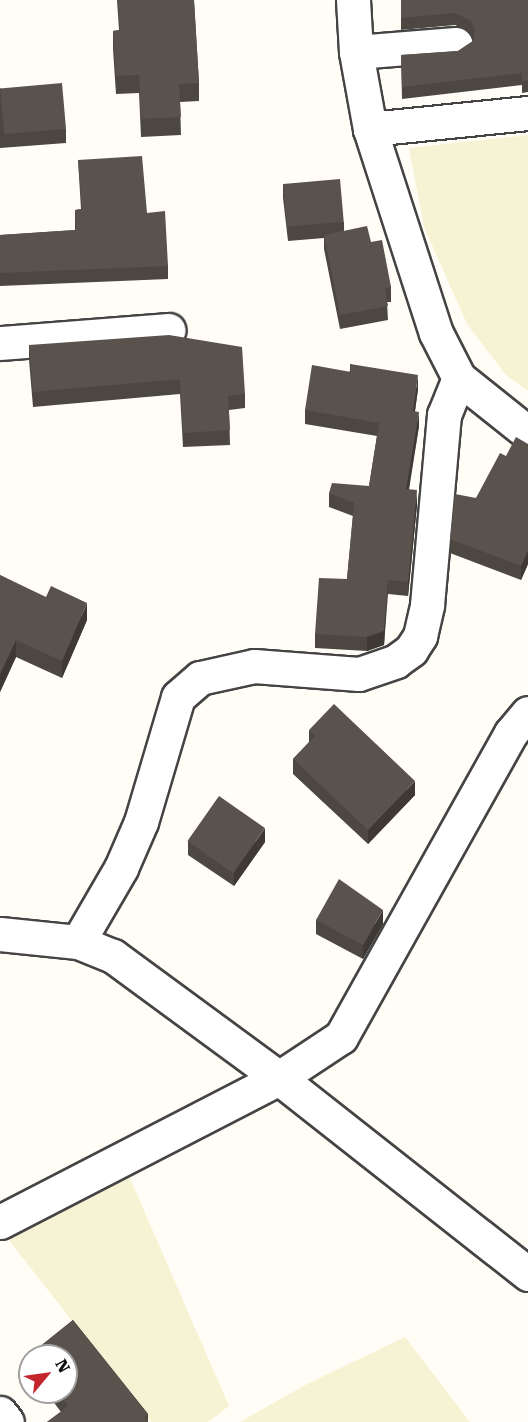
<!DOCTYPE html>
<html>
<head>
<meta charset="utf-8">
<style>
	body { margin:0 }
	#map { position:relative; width:528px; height:1422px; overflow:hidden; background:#fffdf5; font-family:"Roboto Serif",serif }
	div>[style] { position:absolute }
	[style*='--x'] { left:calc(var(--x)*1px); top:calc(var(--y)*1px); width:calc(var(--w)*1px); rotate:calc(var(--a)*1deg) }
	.farmland>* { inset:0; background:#f6f3d4 }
	.roads { filter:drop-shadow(2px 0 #444) drop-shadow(-2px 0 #444) drop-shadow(0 2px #444) drop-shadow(0 -2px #444) }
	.minor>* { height:33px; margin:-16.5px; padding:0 16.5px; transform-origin:16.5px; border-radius:16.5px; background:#fff }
	.wall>* { inset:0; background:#4d4742 }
	.shaded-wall>* { inset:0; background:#3f3936 }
	.building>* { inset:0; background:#5a524d; transform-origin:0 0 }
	span { translate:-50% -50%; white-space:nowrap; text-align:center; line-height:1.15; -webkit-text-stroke:6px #fff; paint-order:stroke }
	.north { position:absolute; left:18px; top:1344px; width:60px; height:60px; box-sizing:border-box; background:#fff; border:2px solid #a0a0a0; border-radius:50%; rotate:61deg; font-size:16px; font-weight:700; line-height:24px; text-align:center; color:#111 }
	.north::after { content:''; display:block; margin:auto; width:21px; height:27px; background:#c4262e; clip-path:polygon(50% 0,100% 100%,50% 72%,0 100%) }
</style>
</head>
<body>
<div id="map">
	<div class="farmland">
		<i style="clip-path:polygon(528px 135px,528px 391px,506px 375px,467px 324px,424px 227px,409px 148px)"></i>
		<i style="clip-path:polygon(129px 1176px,229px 1406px,208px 1422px,151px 1422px,8px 1239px)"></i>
		<i style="clip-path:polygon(405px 1337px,470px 1422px,240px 1422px,307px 1384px)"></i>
	</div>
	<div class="roads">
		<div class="minor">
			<i style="--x:353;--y:0;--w:52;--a:86.7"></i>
			<i style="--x:356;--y:52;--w:78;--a:79.7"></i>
			<i style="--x:370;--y:129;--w:214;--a:72.1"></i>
			<i style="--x:436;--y:333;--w:51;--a:62.9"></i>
			<i style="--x:459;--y:378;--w:88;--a:38.6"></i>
			<i style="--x:356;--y:52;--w:100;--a:-4.6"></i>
			<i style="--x:370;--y:129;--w:159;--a:-5.8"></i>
			<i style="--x:0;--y:343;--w:169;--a:-4.4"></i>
			<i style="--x:0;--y:934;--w:78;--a:5.9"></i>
			<i style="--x:78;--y:942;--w:38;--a:22"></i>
			<i style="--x:113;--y:956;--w:206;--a:36.3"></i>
			<i style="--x:279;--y:1078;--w:317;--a:38.2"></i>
			<i style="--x:78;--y:942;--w:86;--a:-59.8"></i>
			<i style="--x:121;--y:868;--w:50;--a:-66.5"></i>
			<i style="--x:141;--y:822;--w:130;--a:-73.5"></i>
			<i style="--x:178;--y:697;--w:29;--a:-41"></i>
			<i style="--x:200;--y:678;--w:55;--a:-12.5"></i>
			<i style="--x:254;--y:666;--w:105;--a:4.4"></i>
			<i style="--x:359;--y:674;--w:39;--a:-19"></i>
			<i style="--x:396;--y:661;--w:19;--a:-36"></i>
			<i style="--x:411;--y:650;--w:17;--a:-57"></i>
			<i style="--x:420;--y:636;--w:32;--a:-77"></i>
			<i style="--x:427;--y:605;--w:191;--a:-84.9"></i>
			<i style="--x:444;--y:415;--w:40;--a:-68"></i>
			<i style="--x:0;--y:1222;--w:314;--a:-27.3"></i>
			<i style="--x:279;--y:1078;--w:74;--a:-33.5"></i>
			<i style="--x:341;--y:1037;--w:348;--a:-60.8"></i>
			<i style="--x:511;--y:733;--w:26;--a:-50"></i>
			<i style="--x:0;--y:1413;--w:11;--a:52"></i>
		</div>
	</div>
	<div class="wall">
		<i style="clip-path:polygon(117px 0,194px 0,199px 83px,199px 101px,180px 102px,181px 135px,141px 137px,139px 93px,116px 94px,113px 49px,113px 31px,119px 30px)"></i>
		<i style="clip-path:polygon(401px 0,528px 0,528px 92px,522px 93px,522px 85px,402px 99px,401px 55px,458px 51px,473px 41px,473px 39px,471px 33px,455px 25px,401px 30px)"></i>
		<i style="clip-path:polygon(0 88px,66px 129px,66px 143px,0 148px)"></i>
		<i style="clip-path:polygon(78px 160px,147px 213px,168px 266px,168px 279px,0 286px,0 235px,75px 230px,75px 210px,81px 209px)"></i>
		<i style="clip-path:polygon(283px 184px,344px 222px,344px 231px,371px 242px,391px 287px,391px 302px,387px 302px,388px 320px,340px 329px,324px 249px,324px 238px,288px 241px,283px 198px)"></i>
		<i style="clip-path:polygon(29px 345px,245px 394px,245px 408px,229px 410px,230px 445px,183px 447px,180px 394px,33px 407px,29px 360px)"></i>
		<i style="clip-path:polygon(350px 364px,418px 389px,415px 411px,419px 426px,409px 490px,417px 505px,408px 596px,388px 594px,384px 645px,367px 651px,315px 648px,315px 634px,347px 579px,353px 516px,329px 507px,329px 493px,369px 486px,377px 436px,305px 424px,305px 410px,350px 371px)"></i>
		<i style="clip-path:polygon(528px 444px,528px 564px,521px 580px,450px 553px,450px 539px,476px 498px,506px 456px)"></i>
		<i style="clip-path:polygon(0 575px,87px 620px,62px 678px,16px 657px,0 692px)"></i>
		<i style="clip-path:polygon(309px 730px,415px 795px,368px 844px,293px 774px,293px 759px,309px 742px)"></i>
		<i style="clip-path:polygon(188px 841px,265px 842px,234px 886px,188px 855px)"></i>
		<i style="clip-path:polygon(316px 920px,383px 924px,363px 959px,316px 934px)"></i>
		<i style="clip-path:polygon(73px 1320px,148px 1414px,148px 1422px,47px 1422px,61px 1412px,46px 1392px,66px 1392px,66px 1356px,30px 1356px,30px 1372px,28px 1370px,28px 1356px)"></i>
	</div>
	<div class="shaded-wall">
		<i style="clip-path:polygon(418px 375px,418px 389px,413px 425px,413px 411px)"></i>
		<i style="clip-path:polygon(419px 412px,419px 426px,406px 504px,406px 489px)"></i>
		<i style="clip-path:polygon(417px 490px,417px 505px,408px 596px,408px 582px)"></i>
		<i style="clip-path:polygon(528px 550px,528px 564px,521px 580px,521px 566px)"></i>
		<i style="clip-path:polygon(388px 580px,384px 645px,367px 651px,367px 637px)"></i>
		<i style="clip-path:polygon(87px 603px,87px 620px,62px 678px,62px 661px)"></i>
		<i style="clip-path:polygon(16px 640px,16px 657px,0 692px,0 674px)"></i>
		<i style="clip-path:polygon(415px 781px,415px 795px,368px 844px,368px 830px)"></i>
		<i style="clip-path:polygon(265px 828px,265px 842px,234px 886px,234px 872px)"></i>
		<i style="clip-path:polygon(383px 910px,383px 924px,363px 959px,363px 945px)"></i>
	</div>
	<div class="building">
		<i style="clip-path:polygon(118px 0,194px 0,199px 83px,179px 84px,181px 117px,141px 119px,139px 75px,116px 76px,113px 31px,120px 30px)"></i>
		<i style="clip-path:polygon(401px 0,528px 0,528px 80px,522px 81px,522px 73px,402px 87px,401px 55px,458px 51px,473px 41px,475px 31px,471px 21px,455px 13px,401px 18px)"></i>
		<i style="left:62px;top:83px;width:46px;height:62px;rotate:85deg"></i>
		<i style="clip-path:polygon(142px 156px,147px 213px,165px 211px,168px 266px,0 273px,0 235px,76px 230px,75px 210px,82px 209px,78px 160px)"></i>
		<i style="left:340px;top:179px;width:43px;height:57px;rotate:85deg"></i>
		<i style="clip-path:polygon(367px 226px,371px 242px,382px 240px,391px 287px,385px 288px,388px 306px,340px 315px,324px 235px)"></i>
		<i style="clip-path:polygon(169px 335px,242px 347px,245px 394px,228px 396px,230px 430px,183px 433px,180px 379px,33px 392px,29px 345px)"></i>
		<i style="clip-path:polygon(350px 364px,418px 375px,413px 411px,419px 412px,406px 489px,417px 490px,408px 582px,388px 580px,384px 631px,367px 637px,315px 634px,319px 578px,347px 579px,354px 503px,329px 493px,332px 483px,369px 486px,379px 423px,305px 410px,312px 365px,351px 372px)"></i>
		<i style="clip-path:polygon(516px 437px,528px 444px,528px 550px,521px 566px,450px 539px,455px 494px,476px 498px,500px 453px,506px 456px)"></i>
		<i style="clip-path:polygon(0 575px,46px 597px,51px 586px,87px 603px,62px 661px,16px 640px,0 674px)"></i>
		<i style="clip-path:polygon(334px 704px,415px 781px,368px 830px,293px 759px,315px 736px,309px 730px)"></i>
		<i style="left:219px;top:796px;width:56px;height:55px;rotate:35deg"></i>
		<i style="clip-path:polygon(339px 879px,383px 910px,363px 945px,316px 920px)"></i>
		<i style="clip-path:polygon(73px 1320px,148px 1414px,144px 1417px,148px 1422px,47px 1422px,68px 1406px,57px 1392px,66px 1392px,66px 1356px,30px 1356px,30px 1358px,28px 1356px)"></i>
	</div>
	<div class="north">N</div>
</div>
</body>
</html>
